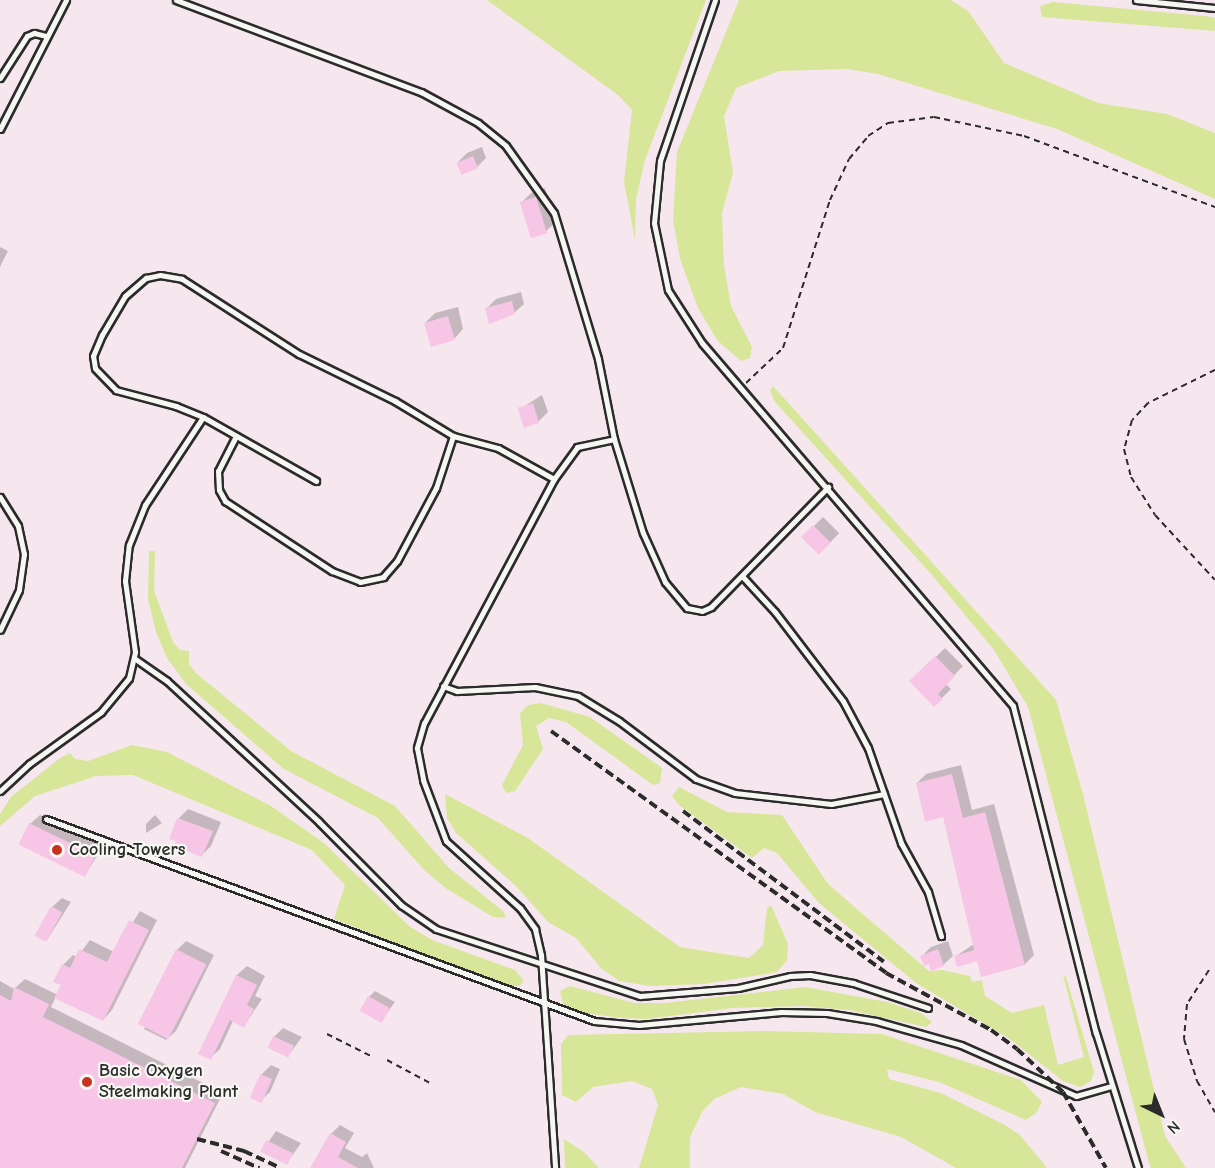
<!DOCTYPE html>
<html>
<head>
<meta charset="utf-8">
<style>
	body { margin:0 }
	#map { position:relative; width:1215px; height:1168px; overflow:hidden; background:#f6f6f2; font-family:"Comic Neue",sans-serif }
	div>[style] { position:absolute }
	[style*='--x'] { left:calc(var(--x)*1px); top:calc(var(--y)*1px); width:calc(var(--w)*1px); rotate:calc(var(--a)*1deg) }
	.built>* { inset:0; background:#f6e7ee; transform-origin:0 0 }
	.green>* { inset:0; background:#d8e699 }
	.shadow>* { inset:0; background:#0003; transform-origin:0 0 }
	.building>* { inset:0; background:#f7c5e5; transform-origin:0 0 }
	.path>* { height:2px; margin-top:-1px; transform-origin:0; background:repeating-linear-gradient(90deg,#2b2b2b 0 6px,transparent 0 10.5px) }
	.roads { filter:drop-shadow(2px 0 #2b2b2b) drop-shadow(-2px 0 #2b2b2b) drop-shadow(0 2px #2b2b2b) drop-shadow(0 -2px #2b2b2b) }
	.lane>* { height:5px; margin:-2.5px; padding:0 2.5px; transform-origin:2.5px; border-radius:2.5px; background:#f6f6f2 }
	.rail>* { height:4px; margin-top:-2px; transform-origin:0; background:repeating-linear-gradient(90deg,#2b2b2b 0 9px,transparent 0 13.5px) }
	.dots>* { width:16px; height:16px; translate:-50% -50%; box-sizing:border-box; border:3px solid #f6f6f2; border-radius:50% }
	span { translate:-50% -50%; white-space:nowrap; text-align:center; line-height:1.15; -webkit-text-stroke:4.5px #f6f6f2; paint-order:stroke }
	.poi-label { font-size:18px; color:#2b2b2b; font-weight:700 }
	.left { translate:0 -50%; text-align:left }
	.north { position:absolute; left:1131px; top:1084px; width:60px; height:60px; -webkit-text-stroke:4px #f6f6f2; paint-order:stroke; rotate:137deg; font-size:16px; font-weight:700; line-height:24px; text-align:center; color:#2b2b2b }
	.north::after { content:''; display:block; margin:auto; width:21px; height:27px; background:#2b2b2b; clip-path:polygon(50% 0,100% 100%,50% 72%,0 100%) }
</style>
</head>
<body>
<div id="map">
	<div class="built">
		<i style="left:0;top:0;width:1215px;height:1168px"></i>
	</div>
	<div class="green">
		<i style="clip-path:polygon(487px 0,706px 0,645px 160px,636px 199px,635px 240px,624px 182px,632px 110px,618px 95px)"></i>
		<i style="clip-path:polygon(739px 0,951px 0,969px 12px,1004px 63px,1098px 103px,1167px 114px,1215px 133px,1215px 199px,1057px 129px,878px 74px,847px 69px,779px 71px,736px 88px,724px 116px,733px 173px,722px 213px,724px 265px,731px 306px,752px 347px,750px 358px,741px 361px,717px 340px,698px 308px,680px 259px,673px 220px,677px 152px)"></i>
		<i style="clip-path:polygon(1053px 2px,1205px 16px,1215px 18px,1215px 31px,1042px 17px,1040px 6px)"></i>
		<i style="clip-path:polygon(773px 386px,1056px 700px,1083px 794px,1165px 1136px,1186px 1168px,1151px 1168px,1149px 1163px,1028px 707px,994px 650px,932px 575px,775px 402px,770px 391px)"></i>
		<i style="clip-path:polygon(149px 551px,155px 551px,154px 591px,173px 642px,180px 650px,189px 651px,189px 664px,196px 673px,291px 751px,395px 806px,449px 868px,503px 911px,506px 918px,493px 917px,447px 889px,425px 871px,378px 818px,284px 769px,186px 684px,167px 658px,156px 632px,148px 599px)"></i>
		<i style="clip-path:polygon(541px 703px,590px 717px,662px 768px,660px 783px,653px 785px,566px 722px,549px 718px,536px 726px,543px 749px,515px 791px,506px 793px,502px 785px,523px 745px,520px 713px,528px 705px)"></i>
		<i style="clip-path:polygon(132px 745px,167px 752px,271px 806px,324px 843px,409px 926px,432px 940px,515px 970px,524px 981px,519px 986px,508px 986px,334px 919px,345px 885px,312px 850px,133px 775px,96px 776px,35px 796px,0 826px,0 814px,11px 797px,60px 758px,70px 753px,75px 759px,88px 761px)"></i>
		<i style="clip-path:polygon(679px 787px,727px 812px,782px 815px,828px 884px,929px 971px,942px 970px,970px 976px,972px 982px,982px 980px,985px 996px,1012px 1013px,1044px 1005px,1058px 1065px,1084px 1057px,1063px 975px,1066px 977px,1094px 1072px,1091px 1081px,1080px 1087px,1063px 1081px,1010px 1039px,916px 983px,819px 903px,777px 853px,764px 848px,752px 858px,679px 805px,672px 796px)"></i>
		<i style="clip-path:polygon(445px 794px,528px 838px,680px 947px,749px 958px,763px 945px,767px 908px,771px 905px,788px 944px,787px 960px,777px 972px,704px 984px,650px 986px,619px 981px,602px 969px,576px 938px,548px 922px,516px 886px,456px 833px,447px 818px)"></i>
		<i style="clip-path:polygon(570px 986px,634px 1003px,665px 1003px,805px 987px,887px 1002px,921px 1013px,932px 1022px,926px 1027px,849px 1010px,803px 1006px,733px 1008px,647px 1019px,621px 1018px,585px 1013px,563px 1004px,560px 991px)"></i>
		<i style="clip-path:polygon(766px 1031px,882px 1034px,1021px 1080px,1042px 1102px,1036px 1113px,1026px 1120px,939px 1082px,887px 1069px,889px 1079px,941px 1093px,1005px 1125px,1020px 1135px,1047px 1168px,956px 1168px,901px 1137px,815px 1112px,783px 1094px,741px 1087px,714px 1099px,702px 1112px,690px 1137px,690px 1168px,639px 1168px,658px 1105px,652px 1089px,632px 1081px,593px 1087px,576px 1102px,562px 1095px,561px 1044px,568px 1035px)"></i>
		<i style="clip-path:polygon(564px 1139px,584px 1152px,599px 1168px,565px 1168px)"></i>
	</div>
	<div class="shadow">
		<i style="clip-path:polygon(482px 147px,486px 158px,477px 167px,458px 162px,467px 153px)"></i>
		<i style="clip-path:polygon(545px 188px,556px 222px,546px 231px,522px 202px,531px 193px)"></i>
		<i style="clip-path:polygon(0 247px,8px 251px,0 267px)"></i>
		<i style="clip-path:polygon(521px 292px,524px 304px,514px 313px,487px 308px,496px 299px)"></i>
		<i style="clip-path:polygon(458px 307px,463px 329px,454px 339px,425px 323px,435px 313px)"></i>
		<i style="clip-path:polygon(542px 395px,548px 412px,538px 422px,520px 409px)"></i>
		<i style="left:823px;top:517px;width:23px;height:28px;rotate:45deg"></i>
		<i style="clip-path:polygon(945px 648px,963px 666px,946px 684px,951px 689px,935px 705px,911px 681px)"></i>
		<i style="clip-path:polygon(961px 765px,972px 810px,994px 804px,1034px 955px,1025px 964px,956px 956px,974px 944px,944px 816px,917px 783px,926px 774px)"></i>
		<i style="clip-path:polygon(188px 809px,221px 822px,211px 846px,202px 855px,171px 838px,179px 818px)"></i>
		<i style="clip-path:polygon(40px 815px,104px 845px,85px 875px,30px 824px)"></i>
		<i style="clip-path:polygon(155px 815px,162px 823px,146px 833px,146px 824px)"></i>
		<i style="clip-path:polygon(62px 898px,71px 902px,47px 940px,52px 907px)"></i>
		<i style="clip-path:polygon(140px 911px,157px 920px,112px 1010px,103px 1020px,56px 997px,51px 1007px,223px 1093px,185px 1168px,0 1168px,0 981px,14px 989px,25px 979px,58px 995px,63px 985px,55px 981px,63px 965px,73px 955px,77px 957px,90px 940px,114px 952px)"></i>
		<i style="clip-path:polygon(186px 941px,214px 955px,176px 1031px,166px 1040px,144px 1029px,177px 950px)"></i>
		<i style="clip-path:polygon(948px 941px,953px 956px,943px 965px,922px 956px,931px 947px)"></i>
		<i style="clip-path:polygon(247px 966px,265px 976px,255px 996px,262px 999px,244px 1026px,233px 1021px,220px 1049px,210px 1058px,200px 1053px,237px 975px)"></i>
		<i style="clip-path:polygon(375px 991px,395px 1002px,382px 1020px,369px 997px)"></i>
		<i style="clip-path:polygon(283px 1028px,302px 1037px,288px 1056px,274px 1037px)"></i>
		<i style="clip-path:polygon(271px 1065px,280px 1069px,270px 1092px,260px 1101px,251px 1097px,262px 1074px)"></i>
		<i style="clip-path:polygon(340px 1125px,354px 1133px,345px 1148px,362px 1157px,367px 1153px,374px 1168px,316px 1168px,331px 1134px)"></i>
		<i style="clip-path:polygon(276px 1131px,301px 1143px,287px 1163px,262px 1151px)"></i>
	</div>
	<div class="building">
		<i style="left:473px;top:156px;width:13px;height:18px;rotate:67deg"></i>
		<i style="left:536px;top:197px;width:38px;height:17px;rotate:73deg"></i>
		<i style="clip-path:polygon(512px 301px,515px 314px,489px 324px,485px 308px)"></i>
		<i style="left:448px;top:316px;width:25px;height:25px;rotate:74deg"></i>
		<i style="left:533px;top:403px;width:21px;height:16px;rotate:73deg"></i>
		<i style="left:813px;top:525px;width:25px;height:17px;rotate:45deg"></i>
		<i style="clip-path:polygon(935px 656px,955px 676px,938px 694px,943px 699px,934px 707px,909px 681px)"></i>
		<i style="clip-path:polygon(952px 774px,963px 818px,985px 812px,1025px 965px,981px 977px,977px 961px,957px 967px,954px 956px,974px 950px,943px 817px,925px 822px,916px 783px)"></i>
		<i style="clip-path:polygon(177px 818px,213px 831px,202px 857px,174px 846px,176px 841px,169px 839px)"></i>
		<i style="left:29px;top:823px;width:74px;height:24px;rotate:26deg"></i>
		<i style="left:51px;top:906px;width:13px;height:34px;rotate:29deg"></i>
		<i style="clip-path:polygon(129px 920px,149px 930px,103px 1021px,54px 998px,61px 985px,53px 982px,62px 964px,70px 968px,79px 949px,107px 962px)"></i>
		<i style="left:176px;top:949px;width:34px;height:84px;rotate:27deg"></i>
		<i style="clip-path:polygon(938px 949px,944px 966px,931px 971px,929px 964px,924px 966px,920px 956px)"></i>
		<i style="clip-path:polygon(236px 975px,257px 985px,247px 1005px,254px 1009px,244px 1028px,230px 1020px,211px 1060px,198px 1054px)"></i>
		<i style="clip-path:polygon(14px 987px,49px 1004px,43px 1017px,215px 1103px,182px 1168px,0 1168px,0 995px,11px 1001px)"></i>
		<i style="left:368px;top:996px;width:25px;height:17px;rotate:29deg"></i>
		<i style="left:273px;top:1036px;width:23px;height:13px;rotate:25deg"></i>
		<i style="left:260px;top:1074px;width:13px;height:26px;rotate:23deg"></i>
		<i style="clip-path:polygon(330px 1133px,346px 1142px,338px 1157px,358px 1168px,310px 1168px)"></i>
		<i style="left:266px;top:1140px;width:30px;height:13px;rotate:26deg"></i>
	</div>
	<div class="path">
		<i style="--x:1215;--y:370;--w:75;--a:153.8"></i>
		<i style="--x:1148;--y:403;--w:23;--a:133"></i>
		<i style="--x:1132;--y:420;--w:30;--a:105"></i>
		<i style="--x:1124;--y:449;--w:29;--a:76"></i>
		<i style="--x:1131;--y:477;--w:45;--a:57.7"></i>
		<i style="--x:1155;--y:515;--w:88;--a:47.3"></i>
		<i style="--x:746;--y:383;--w:51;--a:-43.4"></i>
		<i style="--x:783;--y:348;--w:155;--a:-72.4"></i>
		<i style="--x:830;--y:200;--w:45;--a:-65.1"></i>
		<i style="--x:849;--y:159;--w:30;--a:-50"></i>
		<i style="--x:868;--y:136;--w:24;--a:-33"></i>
		<i style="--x:888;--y:123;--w:46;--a:-7.4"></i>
		<i style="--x:934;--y:117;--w:92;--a:11.9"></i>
		<i style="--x:1024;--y:136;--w:204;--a:20.4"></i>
		<i style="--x:1209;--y:970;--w:40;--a:122.9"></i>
		<i style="--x:1187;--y:1004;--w:35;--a:95"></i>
		<i style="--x:1184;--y:1039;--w:44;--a:72.8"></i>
		<i style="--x:1197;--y:1081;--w:36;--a:60"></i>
		<i style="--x:327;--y:1034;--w:51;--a:26.6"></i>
		<i style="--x:387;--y:1060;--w:51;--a:28.1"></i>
	</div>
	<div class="roads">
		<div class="lane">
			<i style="--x:176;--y:0;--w:262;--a:20.6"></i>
			<i style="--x:421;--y:92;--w:65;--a:28.5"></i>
			<i style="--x:478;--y:123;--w:36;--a:39"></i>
			<i style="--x:506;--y:146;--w:82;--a:54.4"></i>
			<i style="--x:554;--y:213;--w:152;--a:73.2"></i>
			<i style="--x:598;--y:359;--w:82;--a:78.7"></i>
			<i style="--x:614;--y:439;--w:98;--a:72.9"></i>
			<i style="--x:643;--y:533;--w:54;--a:65.8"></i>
			<i style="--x:665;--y:582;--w:34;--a:50"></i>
			<i style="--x:687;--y:608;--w:15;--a:11"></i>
			<i style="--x:702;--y:611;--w:10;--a:-24"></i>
			<i style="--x:711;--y:607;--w:168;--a:-45.7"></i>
			<i style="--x:715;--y:0;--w:170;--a:108.9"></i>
			<i style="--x:660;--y:161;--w:62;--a:95.5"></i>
			<i style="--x:654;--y:223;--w:68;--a:78.2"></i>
			<i style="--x:668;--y:290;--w:63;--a:57.3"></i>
			<i style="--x:702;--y:343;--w:478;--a:49.4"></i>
			<i style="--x:1013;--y:706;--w:337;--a:75.8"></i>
			<i style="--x:1096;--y:1033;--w:141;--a:72.7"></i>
			<i style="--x:1136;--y:0;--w:79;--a:5.8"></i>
			<i style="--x:0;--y:78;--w:50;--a:-57.3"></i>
			<i style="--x:27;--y:36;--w:8;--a:-23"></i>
			<i style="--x:34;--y:33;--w:12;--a:14"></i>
			<i style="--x:0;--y:129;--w:145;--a:-62.9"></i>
			<i style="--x:203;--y:417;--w:29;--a:-158"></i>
			<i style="--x:176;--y:406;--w:62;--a:-165.1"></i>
			<i style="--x:116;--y:390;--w:30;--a:-134"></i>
			<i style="--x:95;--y:368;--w:12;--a:-99"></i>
			<i style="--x:93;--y:356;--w:23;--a:-67"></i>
			<i style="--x:102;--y:335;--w:45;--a:-59.5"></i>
			<i style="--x:125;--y:296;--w:28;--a:-41"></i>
			<i style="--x:146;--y:278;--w:14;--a:-12"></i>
			<i style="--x:160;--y:275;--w:22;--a:10"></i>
			<i style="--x:182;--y:279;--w:139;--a:32.7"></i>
			<i style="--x:299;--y:354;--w:107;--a:26.1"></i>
			<i style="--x:395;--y:401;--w:68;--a:31.1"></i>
			<i style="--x:453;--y:436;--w:47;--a:14.9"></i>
			<i style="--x:498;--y:448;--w:64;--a:29"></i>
			<i style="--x:554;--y:479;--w:39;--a:-54"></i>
			<i style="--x:577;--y:447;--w:38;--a:-12"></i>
			<i style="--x:236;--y:436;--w:39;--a:117"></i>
			<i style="--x:218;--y:471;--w:19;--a:87"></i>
			<i style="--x:219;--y:490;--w:13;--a:61"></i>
			<i style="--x:225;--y:501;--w:128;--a:33.2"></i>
			<i style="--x:332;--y:571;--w:30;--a:21"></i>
			<i style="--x:360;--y:582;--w:24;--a:-12"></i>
			<i style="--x:383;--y:577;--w:21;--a:-49"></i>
			<i style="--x:397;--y:561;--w:83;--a:-61.9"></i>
			<i style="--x:436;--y:488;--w:55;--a:-71.9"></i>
			<i style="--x:554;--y:479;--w:276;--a:118"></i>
			<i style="--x:424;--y:723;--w:26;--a:106"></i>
			<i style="--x:417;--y:748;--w:33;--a:79"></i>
			<i style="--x:423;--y:780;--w:65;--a:69.3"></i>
			<i style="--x:446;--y:841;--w:100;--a:42.2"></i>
			<i style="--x:520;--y:908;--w:26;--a:54"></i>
			<i style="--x:535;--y:929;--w:27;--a:77"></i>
			<i style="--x:541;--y:955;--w:213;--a:86.2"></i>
			<i style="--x:0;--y:497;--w:34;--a:58"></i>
			<i style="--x:18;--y:526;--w:29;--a:78"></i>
			<i style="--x:24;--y:554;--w:36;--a:98"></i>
			<i style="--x:19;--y:590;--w:44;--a:115.4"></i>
			<i style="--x:742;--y:576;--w:49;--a:47.5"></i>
			<i style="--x:775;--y:612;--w:112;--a:52.6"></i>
			<i style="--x:843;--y:701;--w:53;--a:62"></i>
			<i style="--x:868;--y:748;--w:101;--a:70.8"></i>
			<i style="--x:901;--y:843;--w:56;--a:61.1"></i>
			<i style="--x:928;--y:892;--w:46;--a:73.5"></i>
			<i style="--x:134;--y:658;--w:40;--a:34.9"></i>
			<i style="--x:167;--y:681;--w:207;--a:42.8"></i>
			<i style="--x:319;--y:822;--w:117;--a:45.3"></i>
			<i style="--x:401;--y:905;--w:42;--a:34.4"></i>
			<i style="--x:436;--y:929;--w:215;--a:18.2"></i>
			<i style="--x:640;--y:996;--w:98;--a:-4.7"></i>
			<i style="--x:738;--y:988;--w:53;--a:-13"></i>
			<i style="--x:790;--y:976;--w:20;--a:-3"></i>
			<i style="--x:810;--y:975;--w:44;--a:10.5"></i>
			<i style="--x:853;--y:983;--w:79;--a:18.4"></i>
			<i style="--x:443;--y:686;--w:15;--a:20"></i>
			<i style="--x:457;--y:691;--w:78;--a:-2.9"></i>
			<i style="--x:535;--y:687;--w:44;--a:11.8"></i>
			<i style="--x:578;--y:696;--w:48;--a:31.4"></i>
			<i style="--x:619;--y:721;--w:96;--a:37"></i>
			<i style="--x:696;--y:779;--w:41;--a:19.7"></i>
			<i style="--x:735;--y:793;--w:97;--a:6.5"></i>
			<i style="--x:831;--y:804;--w:54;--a:-10.7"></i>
			<i style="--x:0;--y:791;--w:40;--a:-43"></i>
			<i style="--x:29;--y:764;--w:89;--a:-35.8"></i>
			<i style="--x:101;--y:712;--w:44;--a:-50.5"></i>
			<i style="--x:129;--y:678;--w:27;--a:-77"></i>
			<i style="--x:135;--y:652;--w:72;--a:-98"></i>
			<i style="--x:125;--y:581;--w:36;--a:-84"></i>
			<i style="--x:129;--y:545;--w:43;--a:-68.2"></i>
			<i style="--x:145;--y:505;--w:105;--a:-56.6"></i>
			<i style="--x:203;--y:417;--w:130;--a:29.5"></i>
			<i style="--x:46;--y:819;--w:584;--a:20.23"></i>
			<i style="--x:594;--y:1021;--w:45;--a:5.1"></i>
			<i style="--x:639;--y:1025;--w:143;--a:-5.2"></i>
			<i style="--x:781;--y:1012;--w:46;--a:1.2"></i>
			<i style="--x:827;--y:1013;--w:50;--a:9.3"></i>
			<i style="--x:876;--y:1021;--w:88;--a:15.8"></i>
			<i style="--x:961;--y:1045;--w:126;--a:23.9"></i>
			<i style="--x:1076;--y:1096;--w:37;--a:-16"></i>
		</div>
	</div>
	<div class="rail">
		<i style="--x:551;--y:731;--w:413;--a:35.8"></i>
		<i style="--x:886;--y:973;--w:119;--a:28.5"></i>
		<i style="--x:991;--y:1030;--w:32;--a:36"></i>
		<i style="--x:1017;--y:1049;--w:63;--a:43.1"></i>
		<i style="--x:1063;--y:1092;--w:87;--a:60.5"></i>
		<i style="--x:683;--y:811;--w:251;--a:36.9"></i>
		<i style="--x:197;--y:1139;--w:49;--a:14.3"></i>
		<i style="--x:244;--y:1151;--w:40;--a:25"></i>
		<i style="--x:221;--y:1151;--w:42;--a:24.1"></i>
	</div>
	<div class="dots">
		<i style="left:57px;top:850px;background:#c8321e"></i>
		<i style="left:87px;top:1082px;background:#c8321e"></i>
	</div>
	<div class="poi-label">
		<span class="left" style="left:69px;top:850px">Cooling Towers</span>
		<span class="left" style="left:99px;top:1082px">Basic Oxygen<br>Steelmaking Plant</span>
	</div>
	<div class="north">N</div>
</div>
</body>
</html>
